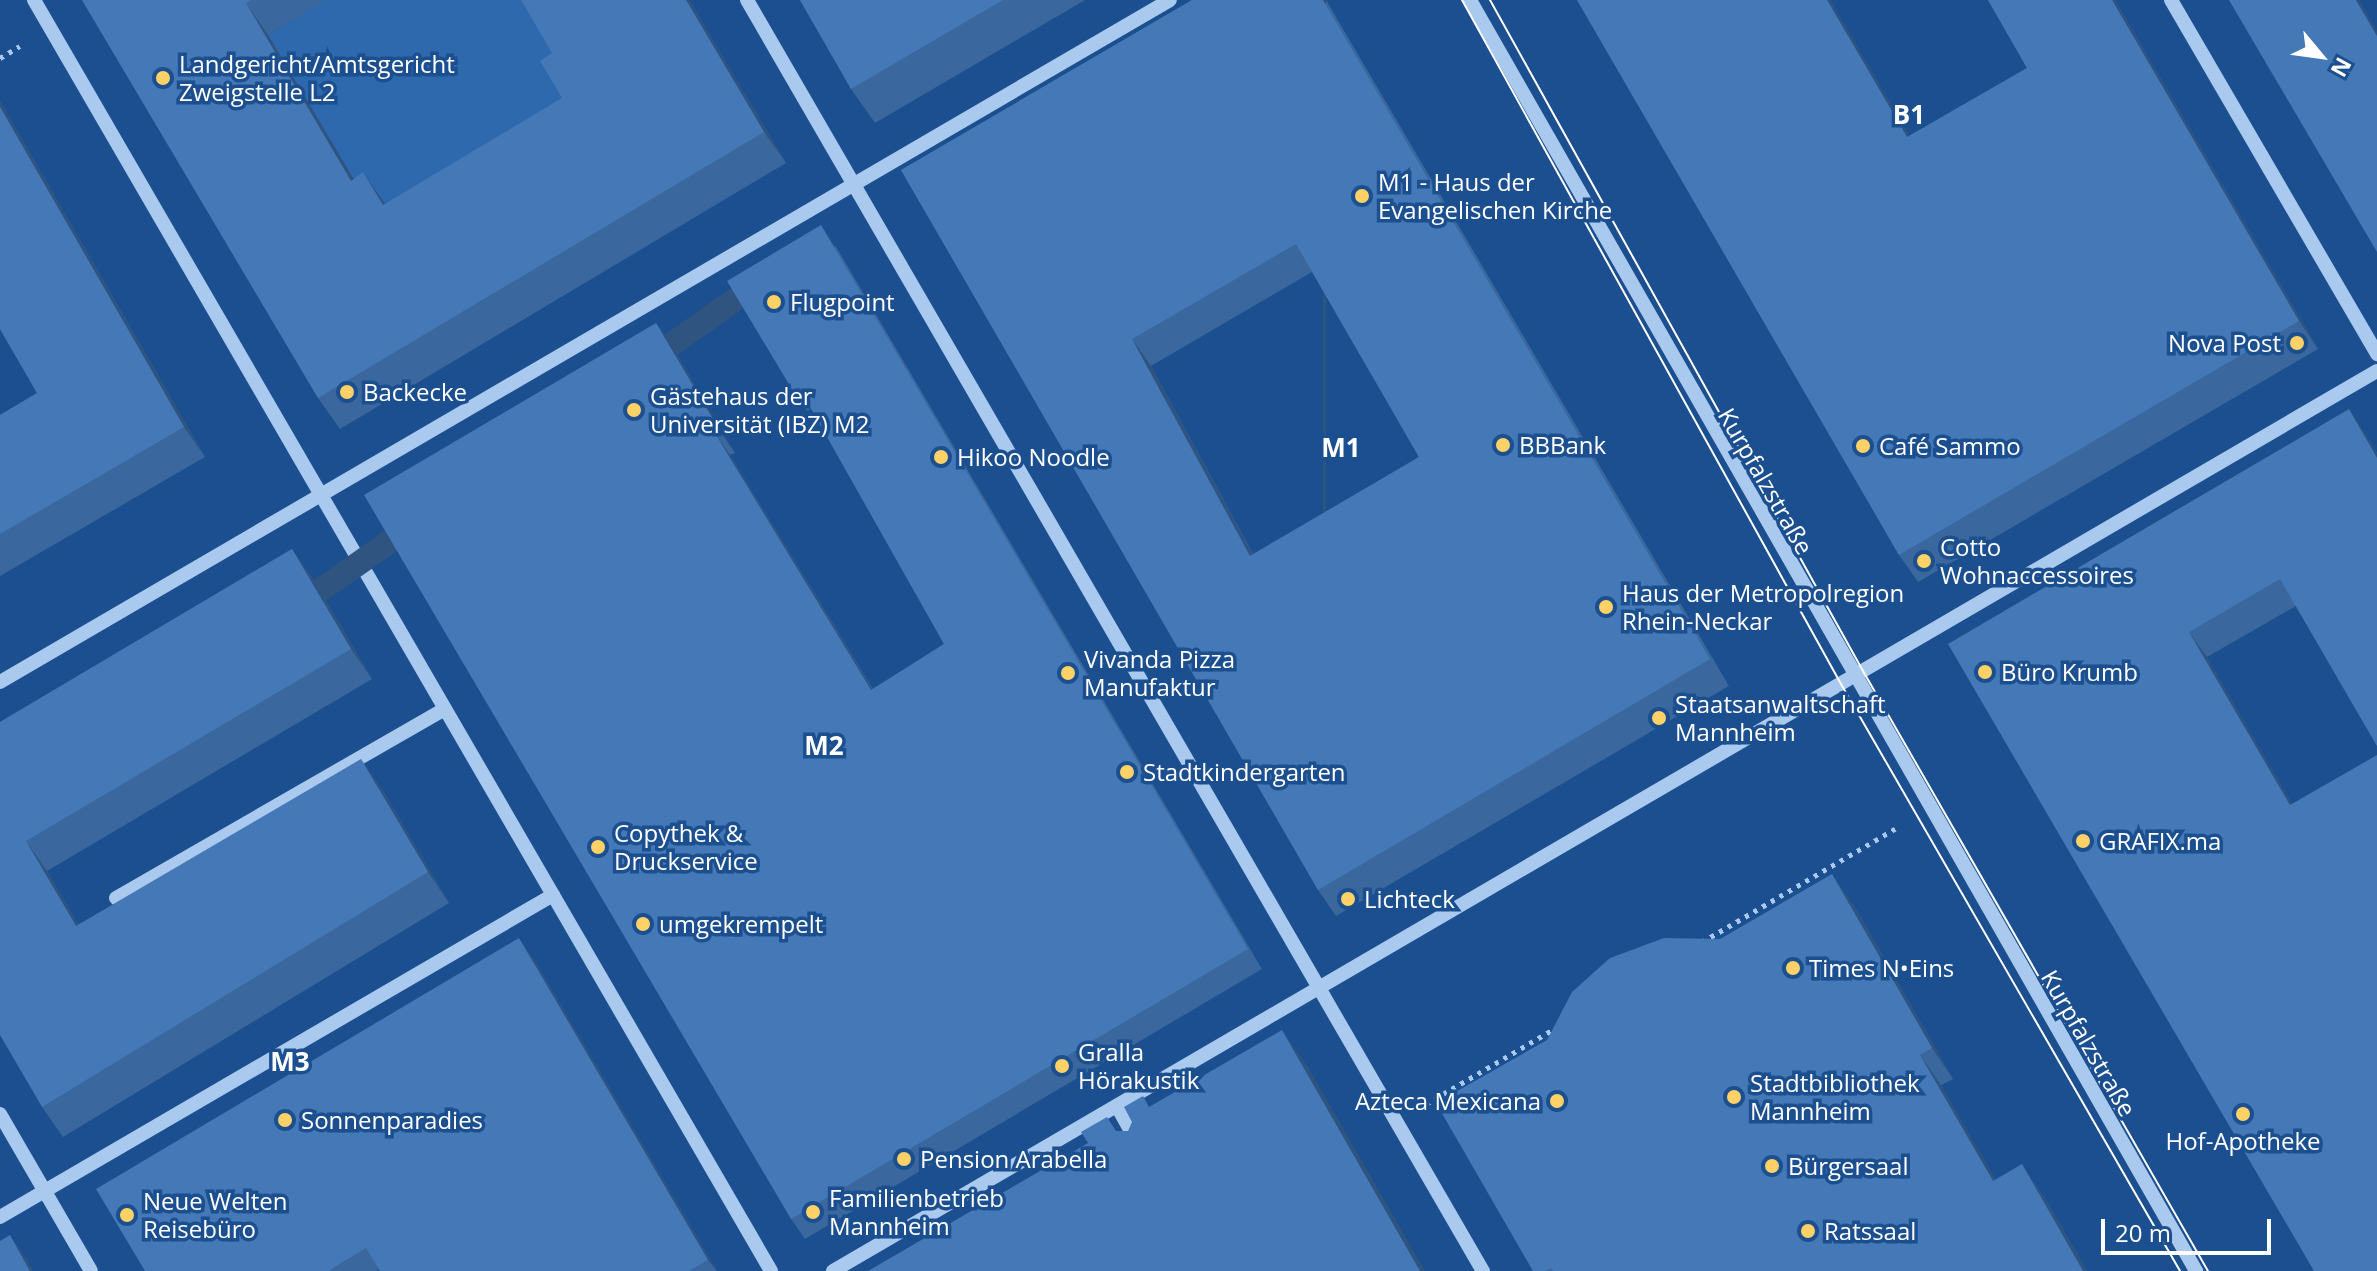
<!DOCTYPE html>
<html>
<head>
<meta charset="utf-8">
<style>
	body { margin:0 }
	#map { position:relative; width:2377px; height:1271px; overflow:hidden; background:#1b4f8f; font-family:"Open Sans",sans-serif }
	div>[style] { position:absolute }
	[style*='--x'] { left:calc(var(--x)*1px); top:calc(var(--y)*1px); width:calc(var(--w)*1px); rotate:calc(var(--a)*1deg) }
	.green>* { inset:0; background:#2e69ad }
	.path>* { height:5px; margin-top:-2.5px; transform-origin:0; background:repeating-linear-gradient(90deg,#a9c9ee 0 4px,transparent 0 10px) }
	.minor>* { height:14px; margin:-7px; padding:0 7px; transform-origin:7px; border-radius:7px; background:#a9c9ee }
	.tram>* { height:2px; margin:-1px; padding:0 1px; transform-origin:1px; border-radius:1px; background:#fff }
	.wall>* { inset:0; background:#3a679d }
	.shaded-wall>* { inset:0; background:#305480; transform-origin:0 0 }
	.building>* { inset:0; background:#4478b7 }
	.dots>* { width:22px; height:22px; translate:-50% -50%; box-sizing:border-box; border:4px solid #1b4f8f; border-radius:50% }
	span { translate:-50% -50%; white-space:nowrap; text-align:center; line-height:1.15; -webkit-text-stroke:7px #1b4f8f; paint-order:stroke }
	.poi-label { font-size:24px; color:#fff }
	.left { translate:0 -50%; text-align:left }
	.right { translate:-100% -50%; text-align:right }
	.street-label { font-size:24px; color:#fff }
	.neighbourhood-label { font-size:26px; color:#fff; font-weight:700 }
	.north { position:absolute; left:2281px; top:16px; width:80px; height:80px; -webkit-text-stroke:6px #1b4f8f; paint-order:stroke; rotate:119deg; font-size:22px; font-weight:700; line-height:32px; text-align:center; color:#fff }
	.north::after { content:''; display:block; margin:auto; width:28px; height:36px; background:#fff; clip-path:polygon(50% 0,100% 100%,50% 72%,0 100%) }
	.scale { position:absolute; left:2101px; top:1219px; width:170px; height:36px; box-sizing:border-box; border:4px solid #fff; border-top:0; padding-left:10px; font-size:24px; line-height:28px; white-space:nowrap; color:#fff; -webkit-text-stroke:6px #1b4f8f; paint-order:stroke }
</style>
</head>
<body>
<div id="map">
	<div class="green">
		<i style="clip-path:polygon(324px 0,524px 0,574px 85px,584px 129px,373px 212px,268px 35px)"></i>
	</div>
	<div class="path">
		<i style="--x:0;--y:58;--w:23;--a:-31"></i>
		<i style="--x:1702;--y:942;--w:229;--a:-30.4"></i>
		<i style="--x:1426;--y:1104;--w:154;--a:-30.4"></i>
	</div>
	<div class="minor">
		<i style="--x:34;--y:0;--w:1469;--a:59.89"></i>
		<i style="--x:747;--y:0;--w:1469;--a:59.93"></i>
		<i style="--x:1470;--y:0;--w:1464;--a:60.26"></i>
		<i style="--x:2171;--y:0;--w:410;--a:59.8"></i>
		<i style="--x:0;--y:682;--w:1354;--a:-30.24"></i>
		<i style="--x:116;--y:898;--w:379;--a:-29.9"></i>
		<i style="--x:1117;--y:1106;--w:43;--a:61.1"></i>
		<i style="--x:0;--y:1114;--w:181;--a:59.9"></i>
		<i style="--x:0;--y:1217;--w:640;--a:-30.21"></i>
		<i style="--x:833;--y:1271;--w:1787;--a:-30.24"></i>
	</div>
	<div class="tram">
		<i style="--x:1462;--y:0;--w:782;--a:61.01"></i>
		<i style="--x:1841;--y:684;--w:678;--a:59.99"></i>
		<i style="--x:1490;--y:0;--w:768;--a:60.93"></i>
		<i style="--x:1863;--y:671;--w:692;--a:60.1"></i>
	</div>
	<div class="wall">
		<i style="clip-path:polygon(82px 0,326px 0,268px 35px,353px 179px,385px 204px,562px 98px,689px 0,786px 163px,340px 429px,318px 398px)"></i>
		<i style="clip-path:polygon(800px 0,1085px 0,875px 123px,851px 89px)"></i>
		<i style="clip-path:polygon(evenodd,1192px 0,1326px 0,1729px 686px,1336px 916px,1318px 890px,901px 170px,1192px 0,1312px 272px,1419px 457px,1253px 554px,1151px 366px,1312px 272px)"></i>
		<i style="clip-path:polygon(1577px 0,1830px 0,1909px 136px,2027px 68px,1988px 0,2115px 0,2318px 349px,1918px 582px,1899px 555px)"></i>
		<i style="clip-path:polygon(0 101px,205px 457px,0 576px,0 415px,37px 393px,0 329px)"></i>
		<i style="clip-path:polygon(835px 245px,1262px 969px,805px 1239px,791px 1219px,656px 323px,670px 343px,735px 453px,730px 455px,873px 689px,944px 644px,811px 409px,807px 411px,793px 391px)"></i>
		<i style="clip-path:polygon(2366px 435px,2377px 453px,2377px 746px,2296px 606px,2207px 657px,2377px 1271px,1948px 644px)"></i>
		<i style="clip-path:polygon(292px 549px,313px 579px,372px 679px,47px 871px,78px 924px,382px 789px,449px 903px,63px 1137px,42px 1107px,0 722px)"></i>
		<i style="clip-path:polygon(1853px 904px,1953px 1079px,1941px 1085px,1995px 1180px,2043px 1195px,2087px 1271px,1533px 1271px,1547px 1040px,1720px 939px)"></i>
		<i style="clip-path:polygon(533px 958px,717px 1271px,380px 1271px,379px 1269px,376px 1271px,145px 1271px)"></i>
	</div>
	<div class="shaded-wall">
		<i style="clip-path:polygon(686px 0,689px 0,786px 163px,764px 132px)"></i>
		<i style="left:1323px;top:0;width:3px;height:764px"></i>
		<i style="clip-path:polygon(1827px 0,1830px 0,1926px 164px,1907px 137px)"></i>
		<i style="clip-path:polygon(2112px 0,2115px 0,2318px 349px,2299px 321px)"></i>
		<i style="clip-path:polygon(2356px 0,2359px 0,2377px 31px,2377px 36px)"></i>
		<i style="clip-path:polygon(246px 3px,268px 35px,373px 212px,351px 181px)"></i>
		<i style="clip-path:polygon(0 101px,205px 457px,184px 427px,0 107px)"></i>
		<i style="clip-path:polygon(363px 172px,385px 204px,383px 205px)"></i>
		<i style="left:821px;top:225px;width:24px;height:841px;rotate:55deg"></i>
		<i style="clip-path:polygon(656px 323px,670px 343px,735px 453px,721px 433px)"></i>
		<i style="clip-path:polygon(1132px 339px,1151px 366px,1268px 583px,1250px 556px)"></i>
		<i style="clip-path:polygon(2349px 409px,2366px 435px,2377px 453px,2377px 458px)"></i>
		<i style="clip-path:polygon(716px 435px,730px 455px,885px 710px,871px 690px)"></i>
		<i style="clip-path:polygon(292px 549px,313px 579px,372px 679px,351px 649px)"></i>
		<i style="clip-path:polygon(2189px 632px,2207px 657px,2308px 831px,2290px 805px)"></i>
		<i style="clip-path:polygon(361px 759px,382px 789px,449px 903px,428px 872px)"></i>
		<i style="clip-path:polygon(26px 841px,47px 871px,97px 956px,76px 926px)"></i>
		<i style="clip-path:polygon(1832px 874px,1853px 904px,1953px 1079px,1932px 1048px)"></i>
		<i style="clip-path:polygon(519px 938px,533px 958px,717px 1271px,708px 1260px)"></i>
		<i style="clip-path:polygon(1282px 1030px,1308px 1067px,1425px 1271px,1420px 1271px)"></i>
		<i style="clip-path:polygon(1920px 1055px,1941px 1085px,2014px 1211px,1993px 1181px)"></i>
		<i style="clip-path:polygon(2022px 1164px,2043px 1195px,2087px 1271px,2083px 1271px)"></i>
		<i style="clip-path:polygon(10px 1235px,27px 1259px,33px 1271px,30px 1271px)"></i>
	</div>
	<div class="building">
		<i style="clip-path:polygon(82px 0,251px 0,246px 3px,351px 181px,363px 172px,383px 205px,562px 98px,540px 61px,552px 53px,521px 0,686px 0,764px 132px,318px 398px)"></i>
		<i style="clip-path:polygon(800px 0,1003px 0,851px 89px)"></i>
		<i style="clip-path:polygon(evenodd,1192px 0,1323px 0,1710px 659px,1318px 890px,901px 170px,1192px 0,1296px 244px,1419px 457px,1250px 556px,1132px 339px,1296px 244px)"></i>
		<i style="clip-path:polygon(1577px 0,1827px 0,1907px 137px,2027px 68px,1988px 0,2112px 0,2299px 321px,1899px 555px)"></i>
		<i style="clip-path:polygon(2229px 0,2356px 0,2377px 36px,2377px 252px)"></i>
		<i style="clip-path:polygon(0 107px,184px 427px,0 534px,0 415px,37px 393px,0 329px)"></i>
		<i style="clip-path:polygon(821px 225px,1248px 949px,791px 1219px,364px 495px,656px 323px,721px 433px,716px 435px,871px 690px,944px 644px,799px 387px,793px 391px,727px 281px)"></i>
		<i style="clip-path:polygon(2349px 409px,2377px 458px,2377px 746px,2280px 579px,2189px 632px,2290px 805px,2377px 755px,2377px 1271px,2314px 1271px,1948px 644px)"></i>
		<i style="clip-path:polygon(292px 549px,351px 649px,26px 841px,76px 926px,361px 759px,428px 872px,42px 1107px,0 1035px,0 722px)"></i>
		<i style="clip-path:polygon(1832px 874px,1932px 1048px,1920px 1055px,1993px 1181px,2022px 1164px,2083px 1271px,1553px 1271px,1551px 1268px,1545px 1271px,1533px 1271px,1436px 1103px,1547px 1040px,1572px 992px,1610px 958px,1664px 938px,1720px 939px)"></i>
		<i style="clip-path:polygon(519px 938px,708px 1260px,689px 1271px,380px 1271px,366px 1248px,328px 1271px,145px 1271px,96px 1189px)"></i>
		<i style="clip-path:polygon(1282px 1030px,1420px 1271px,868px 1271px,1088px 1143px,1081px 1132px,1107px 1117px,1116px 1131px,1128px 1131px,1132px 1122px,1124px 1107px,1143px 1096px,1149px 1107px)"></i>
		<i style="clip-path:polygon(10px 1235px,30px 1271px,0 1271px,0 1241px)"></i>
	</div>
	<div class="dots">
		<i style="left:163px;top:78px;background:#ffd166"></i>
		<i style="left:1362px;top:196px;background:#ffd166"></i>
		<i style="left:774px;top:302px;background:#ffd166"></i>
		<i style="left:2297px;top:343px;background:#ffd166"></i>
		<i style="left:347px;top:392px;background:#ffd166"></i>
		<i style="left:634px;top:410px;background:#ffd166"></i>
		<i style="left:1503px;top:445px;background:#ffd166"></i>
		<i style="left:1863px;top:446px;background:#ffd166"></i>
		<i style="left:941px;top:457px;background:#ffd166"></i>
		<i style="left:1924px;top:561px;background:#ffd166"></i>
		<i style="left:1606px;top:607px;background:#ffd166"></i>
		<i style="left:1985px;top:672px;background:#ffd166"></i>
		<i style="left:1068px;top:673px;background:#ffd166"></i>
		<i style="left:1659px;top:718px;background:#ffd166"></i>
		<i style="left:1127px;top:772px;background:#ffd166"></i>
		<i style="left:2083px;top:841px;background:#ffd166"></i>
		<i style="left:598px;top:847px;background:#ffd166"></i>
		<i style="left:1348px;top:899px;background:#ffd166"></i>
		<i style="left:643px;top:924px;background:#ffd166"></i>
		<i style="left:1793px;top:968px;background:#ffd166"></i>
		<i style="left:1062px;top:1066px;background:#ffd166"></i>
		<i style="left:1734px;top:1097px;background:#ffd166"></i>
		<i style="left:1557px;top:1101px;background:#ffd166"></i>
		<i style="left:2243px;top:1114px;background:#ffd166"></i>
		<i style="left:285px;top:1120px;background:#ffd166"></i>
		<i style="left:904px;top:1159px;background:#ffd166"></i>
		<i style="left:1772px;top:1166px;background:#ffd166"></i>
		<i style="left:813px;top:1212px;background:#ffd166"></i>
		<i style="left:127px;top:1215px;background:#ffd166"></i>
		<i style="left:1808px;top:1231px;background:#ffd166"></i>
	</div>
	<div class="poi-label">
		<span class="left" style="left:179px;top:78px">Landgericht/Amtsgericht<br>Zweigstelle L2</span>
		<span class="left" style="left:1378px;top:196px">M1 - Haus der<br>Evangelischen Kirche</span>
		<span class="left" style="left:790px;top:302px">Flugpoint</span>
		<span class="right" style="left:2281px;top:343px">Nova Post</span>
		<span class="left" style="left:363px;top:392px">Backecke</span>
		<span class="left" style="left:650px;top:410px">Gästehaus der<br>Universität (IBZ) M2</span>
		<span class="left" style="left:1519px;top:445px">BBBank</span>
		<span class="left" style="left:1879px;top:446px">Café Sammo</span>
		<span class="left" style="left:957px;top:457px">Hikoo Noodle</span>
		<span class="left" style="left:1940px;top:561px">Cotto<br>Wohnaccessoires</span>
		<span class="left" style="left:1622px;top:607px">Haus der Metropolregion<br>Rhein-Neckar</span>
		<span class="left" style="left:1084px;top:673px">Vivanda Pizza<br>Manufaktur</span>
		<span class="left" style="left:2001px;top:672px">Büro Krumb</span>
		<span class="left" style="left:1675px;top:718px">Staatsanwaltschaft<br>Mannheim</span>
		<span class="left" style="left:1143px;top:772px">Stadtkindergarten</span>
		<span class="left" style="left:614px;top:847px">Copythek &amp;<br>Druckservice</span>
		<span class="left" style="left:2099px;top:841px">GRAFIX.ma</span>
		<span class="left" style="left:1364px;top:899px">Lichteck</span>
		<span class="left" style="left:659px;top:924px">umgekrempelt</span>
		<span class="left" style="left:1809px;top:968px">Times N•Eins</span>
		<span class="left" style="left:1078px;top:1066px">Gralla<br>Hörakustik</span>
		<span class="left" style="left:1750px;top:1097px">Stadtbibliothek<br>Mannheim</span>
		<span class="right" style="left:1541px;top:1101px">Azteca Mexicana</span>
		<span class="left" style="left:301px;top:1120px">Sonnenparadies</span>
		<span style="left:2243px;top:1141px">Hof-Apotheke</span>
		<span class="left" style="left:920px;top:1159px">Pension Arabella</span>
		<span class="left" style="left:1788px;top:1166px">Bürgersaal</span>
		<span class="left" style="left:829px;top:1212px">Familienbetrieb<br>Mannheim</span>
		<span class="left" style="left:143px;top:1215px">Neue Welten<br>Reisebüro</span>
		<span class="left" style="left:1824px;top:1231px">Ratssaal</span>
	</div>
	<div class="street-label">
		<span style="left:1766px;top:481px;rotate:60deg">Kurpfalzstraße</span>
		<span style="left:2089px;top:1043px;rotate:60deg">Kurpfalzstraße</span>
	</div>
	<div class="neighbourhood-label">
		<span style="left:1909px;top:115px">B1</span>
		<span style="left:1341px;top:448px">M1</span>
		<span style="left:824px;top:746px">M2</span>
		<span style="left:290px;top:1062px">M3</span>
	</div>
	<div class="north">N</div>
	<div class="scale">20 m</div>
</div>
</body>
</html>
